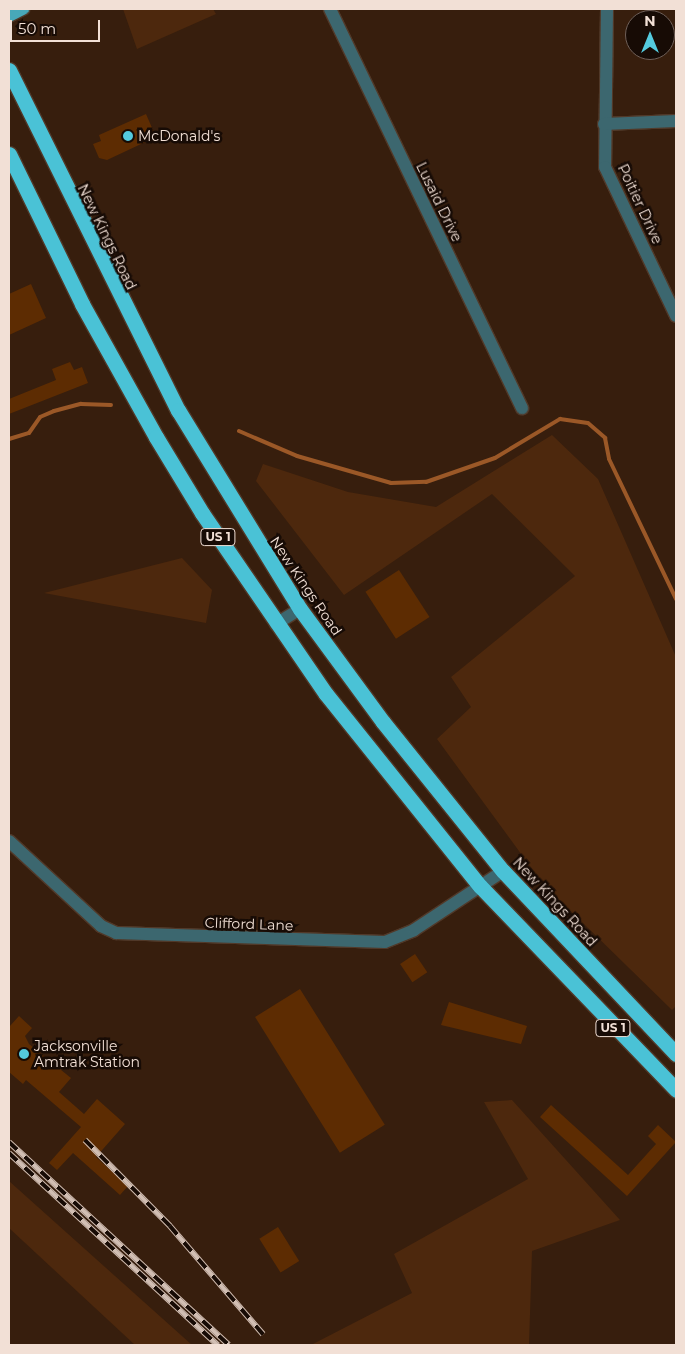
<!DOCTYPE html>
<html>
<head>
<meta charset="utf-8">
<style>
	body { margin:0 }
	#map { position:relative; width:685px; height:1354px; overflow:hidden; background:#371e0d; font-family:Montserrat,sans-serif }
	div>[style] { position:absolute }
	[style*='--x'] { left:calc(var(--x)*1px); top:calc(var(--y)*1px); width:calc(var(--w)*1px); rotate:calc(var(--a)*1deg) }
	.green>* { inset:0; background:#4d280d }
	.stream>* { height:4px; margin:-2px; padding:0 2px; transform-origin:2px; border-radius:2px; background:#9b5827 }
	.building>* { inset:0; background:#5d2c02; transform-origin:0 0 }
	.roads { filter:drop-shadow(1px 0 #513929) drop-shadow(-1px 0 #513929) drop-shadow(0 1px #513929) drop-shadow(0 -1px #513929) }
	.minor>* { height:12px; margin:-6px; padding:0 6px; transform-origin:6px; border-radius:6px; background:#3c676f }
	.major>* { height:12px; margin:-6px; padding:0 6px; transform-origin:6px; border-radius:6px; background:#48a8b9 }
	.highway>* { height:15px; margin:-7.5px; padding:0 7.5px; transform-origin:7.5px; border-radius:7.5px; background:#4ac2d6 }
	.rail>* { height:5.5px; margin-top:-2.75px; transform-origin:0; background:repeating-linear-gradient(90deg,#170b05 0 11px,#d1beb3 0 22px); box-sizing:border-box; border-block:1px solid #d1beb3 }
	.dots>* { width:14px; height:14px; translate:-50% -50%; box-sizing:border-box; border:2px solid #170b05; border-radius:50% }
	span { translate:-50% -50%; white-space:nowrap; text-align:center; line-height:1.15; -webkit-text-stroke:5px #170b05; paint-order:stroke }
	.shield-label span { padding:1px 4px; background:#170b05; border:1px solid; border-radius:4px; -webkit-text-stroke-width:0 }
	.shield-label { font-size:12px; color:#f2e0d6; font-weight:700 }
	.poi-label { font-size:14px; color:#f2e0d6 }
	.left { translate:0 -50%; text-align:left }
	.street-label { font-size:14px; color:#f2e0d6 }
	.frame { position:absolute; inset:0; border:10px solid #f2e0d6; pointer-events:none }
	.north { position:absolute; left:625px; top:10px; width:50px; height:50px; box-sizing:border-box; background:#170b05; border:1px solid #6f6059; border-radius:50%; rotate:0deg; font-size:14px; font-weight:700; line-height:20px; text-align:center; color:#f2e0d6 }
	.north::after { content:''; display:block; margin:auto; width:18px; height:22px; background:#54cade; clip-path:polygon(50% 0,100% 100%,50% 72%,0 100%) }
	.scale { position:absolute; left:10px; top:20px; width:90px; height:22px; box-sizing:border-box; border:2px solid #f2e0d6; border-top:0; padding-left:6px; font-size:15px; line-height:18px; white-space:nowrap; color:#f2e0d6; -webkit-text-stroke:4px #170b05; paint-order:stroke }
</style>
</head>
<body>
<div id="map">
	<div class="green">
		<i style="clip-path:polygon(123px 9px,213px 9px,216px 14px,137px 49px)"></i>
		<i style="clip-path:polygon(552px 435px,598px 479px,676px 657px,676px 1006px,672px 1010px,543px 884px,437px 739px,471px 707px,451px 677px,575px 576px,492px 494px,344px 595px,256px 481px,263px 464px,348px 492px,436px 507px)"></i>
		<i style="clip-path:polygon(182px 558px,212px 590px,206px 623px,44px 593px)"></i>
		<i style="clip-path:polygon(512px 1100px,620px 1220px,532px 1251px,529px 1345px,311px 1345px,412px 1293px,394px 1254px,528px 1179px,484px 1102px)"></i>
		<i style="clip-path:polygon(9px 1181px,192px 1345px,135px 1345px,9px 1228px)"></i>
	</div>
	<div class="stream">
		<i style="--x:239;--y:431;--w:63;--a:23.3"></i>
		<i style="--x:297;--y:456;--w:98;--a:16"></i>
		<i style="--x:391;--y:483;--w:35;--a:-2"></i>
		<i style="--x:426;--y:482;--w:73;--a:-19.2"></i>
		<i style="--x:495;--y:458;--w:76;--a:-31"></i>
		<i style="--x:560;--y:419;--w:28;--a:8"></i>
		<i style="--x:588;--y:423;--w:23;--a:41"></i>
		<i style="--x:605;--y:438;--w:21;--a:79"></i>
		<i style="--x:609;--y:459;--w:155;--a:64.4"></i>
		<i style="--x:9;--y:439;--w:21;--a:-17"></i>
		<i style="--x:29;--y:433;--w:19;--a:-55"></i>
		<i style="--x:40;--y:417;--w:15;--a:-23"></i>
		<i style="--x:54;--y:411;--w:28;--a:-15"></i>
		<i style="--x:81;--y:404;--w:30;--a:2"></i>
	</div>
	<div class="building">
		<i style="clip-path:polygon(146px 114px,156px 137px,107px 160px,99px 158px,93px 144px,101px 141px,99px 135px)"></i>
		<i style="clip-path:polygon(31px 284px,46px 318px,9px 335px,9px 294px)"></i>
		<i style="clip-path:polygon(70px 362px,74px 370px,82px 367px,88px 383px,9px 414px,9px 399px,56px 380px,52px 369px)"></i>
		<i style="left:399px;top:570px;width:56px;height:40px;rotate:57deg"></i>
		<i style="left:415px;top:954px;width:22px;height:18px;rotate:56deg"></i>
		<i style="left:300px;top:989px;width:160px;height:53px;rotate:58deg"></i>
		<i style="clip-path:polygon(449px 1002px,527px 1026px,521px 1044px,441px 1025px)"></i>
		<i style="clip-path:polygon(19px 1016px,32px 1028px,25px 1036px,29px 1044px,71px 1078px,59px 1092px,84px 1114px,97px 1099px,125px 1124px,96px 1157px,128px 1186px,120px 1195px,73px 1153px,57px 1170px,49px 1163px,81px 1127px,26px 1080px,23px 1084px,9px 1072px,9px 1027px)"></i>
		<i style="clip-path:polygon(551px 1105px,628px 1175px,656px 1144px,648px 1136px,658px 1125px,676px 1142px,627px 1196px,540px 1117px)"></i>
		<i style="left:278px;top:1227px;width:40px;height:22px;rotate:58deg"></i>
	</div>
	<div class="roads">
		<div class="minor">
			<i style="--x:330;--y:9;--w:443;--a:64.3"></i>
			<i style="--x:607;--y:9;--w:158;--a:90.7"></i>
			<i style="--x:605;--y:167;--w:165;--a:64.5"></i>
			<i style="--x:604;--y:124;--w:72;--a:-2.4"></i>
			<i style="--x:276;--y:624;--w:28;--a:-32"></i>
			<i style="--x:9;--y:841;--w:125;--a:42.7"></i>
			<i style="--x:101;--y:926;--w:17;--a:25"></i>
			<i style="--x:116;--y:933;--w:269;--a:1.9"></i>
			<i style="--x:385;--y:942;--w:31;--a:-22"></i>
			<i style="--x:414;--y:930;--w:107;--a:-33.5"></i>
		</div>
		<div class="major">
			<i style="--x:9;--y:16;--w:16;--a:-27"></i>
		</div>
		<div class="highway">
			<i style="--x:9;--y:70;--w:380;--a:63.6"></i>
			<i style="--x:178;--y:410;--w:233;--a:58.5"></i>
			<i style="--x:300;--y:609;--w:140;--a:53.7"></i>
			<i style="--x:383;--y:722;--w:191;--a:51.2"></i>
			<i style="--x:503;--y:871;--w:252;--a:46.6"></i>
			<i style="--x:9;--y:154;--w:167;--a:64"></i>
			<i style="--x:82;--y:304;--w:152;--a:60.9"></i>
			<i style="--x:156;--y:437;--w:89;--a:58.8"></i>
			<i style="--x:202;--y:513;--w:219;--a:55.6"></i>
			<i style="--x:326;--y:694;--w:246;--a:51.3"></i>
			<i style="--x:480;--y:886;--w:283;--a:46.1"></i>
		</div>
	</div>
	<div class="rail">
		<i style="--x:85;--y:1140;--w:121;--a:45.3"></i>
		<i style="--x:170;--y:1226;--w:143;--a:49.3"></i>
		<i style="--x:9;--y:1142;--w:299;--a:42.7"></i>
		<i style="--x:9;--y:1153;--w:284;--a:42.6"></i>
	</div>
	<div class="dots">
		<i style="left:128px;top:136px;background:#54cade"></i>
		<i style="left:24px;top:1054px;background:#54cade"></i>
	</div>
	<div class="shield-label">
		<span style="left:218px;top:537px">US 1</span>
		<span style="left:613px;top:1028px">US 1</span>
	</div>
	<div class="poi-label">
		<span class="left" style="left:138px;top:136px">McDonald's</span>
		<span class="left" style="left:34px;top:1054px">Jacksonville<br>Amtrak Station</span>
	</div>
	<div class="street-label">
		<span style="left:439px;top:202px;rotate:64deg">Lusaid Drive</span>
		<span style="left:640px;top:204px;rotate:65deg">Poitier Drive</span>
		<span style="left:107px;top:237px;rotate:64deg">New Kings Road</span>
		<span style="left:306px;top:586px;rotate:56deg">New Kings Road</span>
		<span style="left:555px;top:902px;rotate:47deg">New Kings Road</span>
		<span style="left:249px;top:924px;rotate:2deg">Clifford Lane</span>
	</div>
	<div class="frame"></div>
	<div class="north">N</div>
	<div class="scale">50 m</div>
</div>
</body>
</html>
